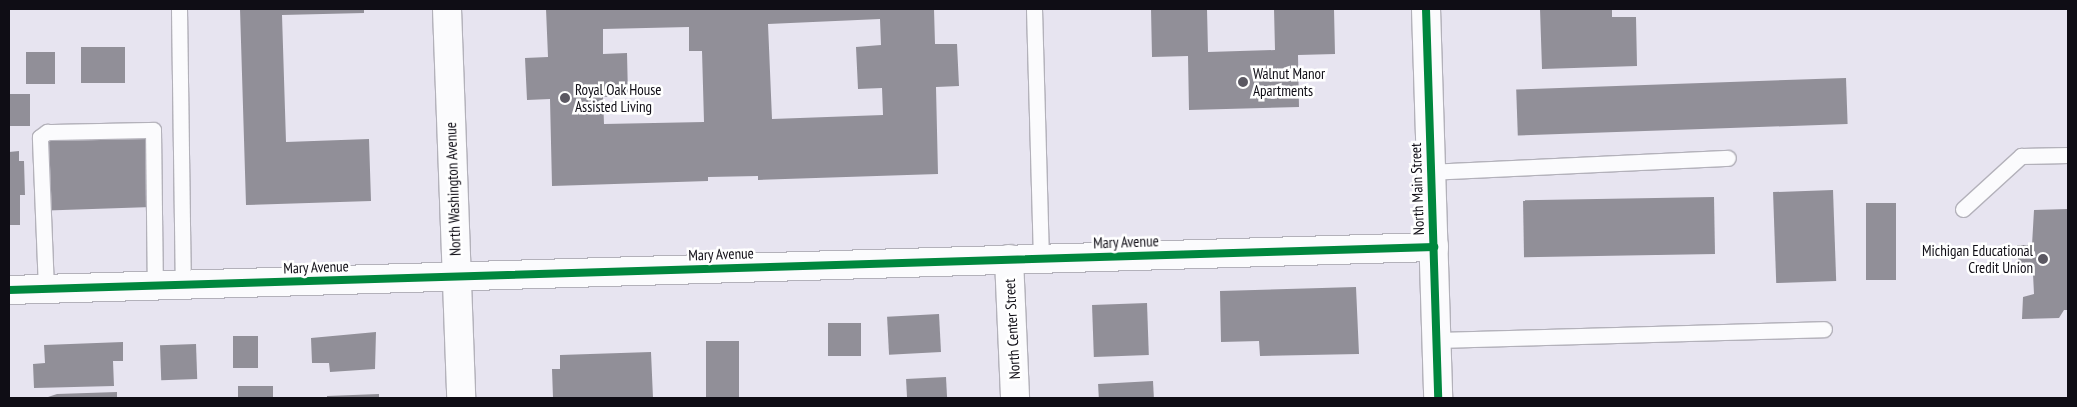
<!DOCTYPE html>
<html>
<head>
<meta charset="utf-8">
<style>
	body { margin:0 }
	#map { position:relative; width:2077px; height:407px; overflow:hidden; background:#e7e4f0; font-family:"PT Sans Narrow",sans-serif }
	div>[style] { position:absolute }
	[style*='--x'] { left:calc(var(--x)*1px); top:calc(var(--y)*1px); width:calc(var(--w)*1px); rotate:calc(var(--a)*1deg) }
	.building>* { inset:0; background:#918f98; transform-origin:0 0 }
	.roads { filter:drop-shadow(1px 0 #b3b1ba) drop-shadow(-1px 0 #b3b1ba) drop-shadow(0 1px #b3b1ba) drop-shadow(0 -1px #b3b1ba) }
	.service>* { height:15px; margin:-7.5px; padding:0 7.5px; transform-origin:7.5px; border-radius:7.5px; background:#fbfbfd }
	.minor>* { height:28px; margin:-14px; padding:0 14px; transform-origin:14px; border-radius:14px; background:#fbfbfd }
	.secondary>* { height:28px; margin:-14px; padding:0 14px; transform-origin:14px; border-radius:14px; background:#fbfbfd }
	.cycleway>* { height:8px; margin:-4px; padding:0 4px; transform-origin:4px; border-radius:4px; background:#00873e }
	.dots>* { width:14px; height:14px; translate:-50% -50%; box-sizing:border-box; border:2px solid #fff; border-radius:50% }
	span { translate:-50% -50%; white-space:nowrap; text-align:center; line-height:1.15; -webkit-text-stroke:5px #fff; paint-order:stroke }
	.poi-label { font-size:15px; color:#0f0d15 }
	.left { translate:0 -50%; text-align:left }
	.right { translate:-100% -50%; text-align:right }
	.street-label { font-size:15px; color:#0f0d15 }
	.frame { position:absolute; inset:0; border:10px solid #0f0d15; pointer-events:none }
</style>
</head>
<body>
<div id="map">
	<div class="building">
		<i style="clip-path:polygon(240px 9px,364px 9px,364px 13px,282px 15px,286px 142px,369px 139px,371px 201px,246px 205px)"></i>
		<i style="clip-path:polygon(evenodd,546px 9px,934px 9px,935px 44px,957px 44px,959px 86px,936px 87px,938px 174px,758px 180px,758px 176px,708px 177px,708px 181px,552px 186px,550px 99px,527px 100px,525px 58px,548px 57px,546px 9px,880px 19px,881px 45px,856px 47px,858px 89px,882px 88px,883px 115px,772px 119px,768px 24px,880px 19px,546px 9px,689px 27px,689px 51px,702px 51px,704px 122px,604px 124px,603px 97px,628px 96px,627px 53px,603px 54px,603px 29px,689px 27px)"></i>
		<i style="clip-path:polygon(1151px 9px,1207px 9px,1208px 52px,1275px 50px,1274px 9px,1334px 9px,1335px 54px,1298px 55px,1299px 107px,1189px 110px,1188px 56px,1152px 57px)"></i>
		<i style="clip-path:polygon(1540px 9px,1612px 9px,1612px 17px,1636px 17px,1637px 66px,1542px 69px)"></i>
		<i style="left:125px;top:47px;width:36px;height:44px;rotate:90deg"></i>
		<i style="left:55px;top:52px;width:32px;height:29px;rotate:90deg"></i>
		<i style="left:1846px;top:78px;width:46px;height:330px;rotate:88deg"></i>
		<i style="left:9px;top:94px;width:21px;height:32px"></i>
		<i style="left:149px;top:134px;width:73px;height:104px;rotate:88deg"></i>
		<i style="clip-path:polygon(19px 151px,19px 161px,24px 161px,25px 195px,20px 195px,20px 225px,9px 225px,9px 152px)"></i>
		<i style="left:1833px;top:190px;width:91px;height:60px;rotate:88deg"></i>
		<i style="left:1714px;top:197px;width:57px;height:191px;rotate:89deg"></i>
		<i style="left:1866px;top:203px;width:30px;height:77px"></i>
		<i style="clip-path:polygon(2068px 209px,2068px 310px,2064px 310px,2059px 318px,2022px 319px,2023px 297px,2034px 294px,2033px 274px,2019px 274px,2017px 245px,2032px 245px,2034px 210px)"></i>
		<i style="clip-path:polygon(1356px 287px,1359px 354px,1260px 356px,1259px 341px,1221px 342px,1220px 291px)"></i>
		<i style="left:1147px;top:303px;width:52px;height:55px;rotate:88deg"></i>
		<i style="left:939px;top:314px;width:38px;height:52px;rotate:87deg"></i>
		<i style="left:828px;top:323px;width:33px;height:33px"></i>
		<i style="clip-path:polygon(376px 332px,375px 369px,330px 372px,329px 363px,312px 363px,311px 338px)"></i>
		<i style="left:258px;top:336px;width:32px;height:25px;rotate:90deg"></i>
		<i style="left:706px;top:341px;width:33px;height:57px"></i>
		<i style="clip-path:polygon(123px 342px,123px 361px,113px 361px,114px 386px,34px 388px,33px 364px,45px 363px,44px 345px)"></i>
		<i style="left:196px;top:344px;width:35px;height:36px;rotate:88deg"></i>
		<i style="clip-path:polygon(651px 352px,653px 398px,553px 398px,552px 369px,560px 369px,560px 355px)"></i>
		<i style="left:946px;top:377px;width:21px;height:40px;rotate:87deg"></i>
		<i style="left:1153px;top:381px;width:17px;height:55px;rotate:87deg"></i>
		<i style="left:273px;top:386px;width:12px;height:35px;rotate:90deg"></i>
		<i style="clip-path:polygon(117px 392px,117px 398px,45px 398px,57px 394px)"></i>
		<i style="clip-path:polygon(379px 394px,379px 398px,327px 398px,327px 396px)"></i>
	</div>
	<div class="roads">
		<div class="service">
			<i style="--x:179;--y:9;--w:276;--a:89.2"></i>
			<i style="--x:1034;--y:9;--w:249;--a:88.4"></i>
			<i style="--x:1430;--y:172;--w:298;--a:-2.7"></i>
			<i style="--x:1963;--y:209;--w:79;--a:-42.4"></i>
			<i style="--x:2021;--y:156;--w:47;--a:-1.2"></i>
			<i style="--x:46;--y:289;--w:152;--a:-92.3"></i>
			<i style="--x:40;--y:137;--w:9;--a:-36"></i>
			<i style="--x:47;--y:132;--w:106;--a:-1.1"></i>
			<i style="--x:153;--y:130;--w:156;--a:89.3"></i>
			<i style="--x:1436;--y:340;--w:388;--a:-1.6"></i>
		</div>
		<div class="minor">
			<i style="--x:447;--y:9;--w:389;--a:87.9"></i>
			<i style="--x:1009;--y:259;--w:139;--a:87.5"></i>
			<i style="--x:9;--y:290;--w:1426;--a:-1.73"></i>
		</div>
		<div class="secondary">
			<i style="--x:1426;--y:9;--w:389;--a:88.2"></i>
		</div>
	</div>
	<div class="cycleway">
		<i style="--x:1426;--y:9;--w:389;--a:88.2"></i>
		<i style="--x:9;--y:290;--w:1426;--a:-1.73"></i>
	</div>
	<div class="dots">
		<i style="left:1243px;top:82px;background:#5b5862"></i>
		<i style="left:565px;top:98px;background:#5b5862"></i>
		<i style="left:2043px;top:259px;background:#5b5862"></i>
	</div>
	<div class="poi-label">
		<span class="left" style="left:1253px;top:82px">Walnut Manor<br>Apartments</span>
		<span class="left" style="left:575px;top:98px">Royal Oak House<br>Assisted Living</span>
		<span class="right" style="left:2033px;top:259px">Michigan Educational<br>Credit Union</span>
	</div>
	<div class="street-label">
		<span style="left:453px;top:189px;rotate:-92deg">North Washington Avenue</span>
		<span style="left:1417px;top:189px;rotate:-92deg">North Main Street</span>
		<span style="left:1126px;top:242px;rotate:-2deg">Mary Avenue</span>
		<span style="left:721px;top:254px;rotate:-2deg">Mary Avenue</span>
		<span style="left:316px;top:267px;rotate:-2deg">Mary Avenue</span>
		<span style="left:1012px;top:329px;rotate:-93deg">North Center Street</span>
	</div>
	<div class="frame"></div>
</div>
</body>
</html>
